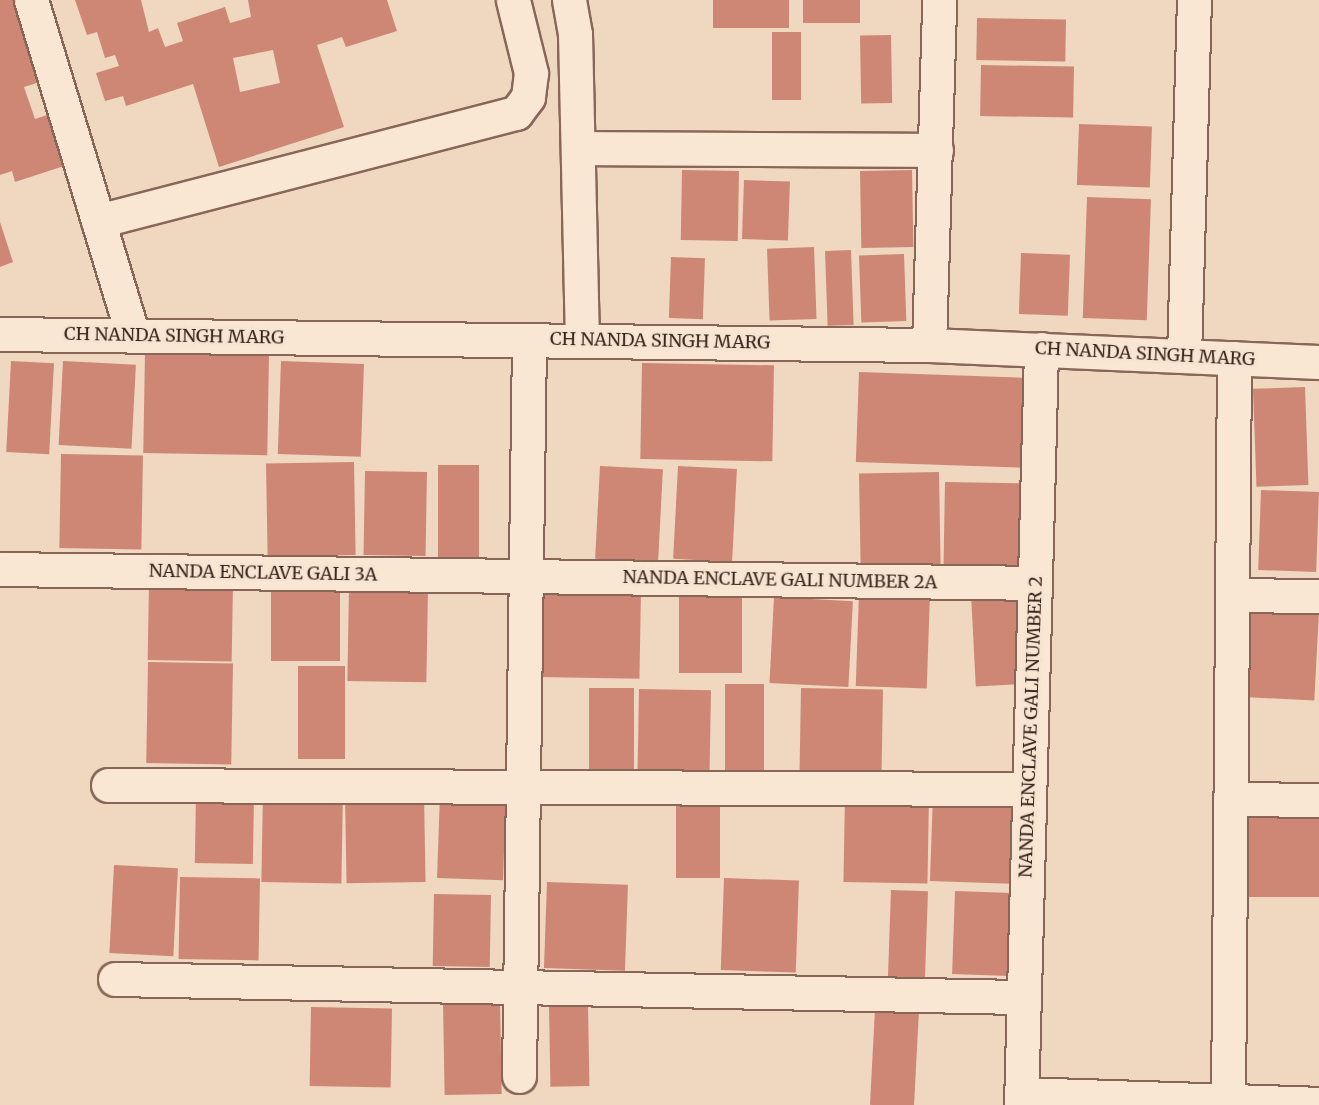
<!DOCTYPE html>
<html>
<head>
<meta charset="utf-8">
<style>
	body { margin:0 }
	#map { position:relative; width:1319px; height:1105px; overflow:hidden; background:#efd7c0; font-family:Merriweather,serif }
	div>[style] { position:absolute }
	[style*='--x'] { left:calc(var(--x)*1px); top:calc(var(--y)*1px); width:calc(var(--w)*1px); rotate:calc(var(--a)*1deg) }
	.building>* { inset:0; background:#ce8775; transform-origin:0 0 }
	.roads { filter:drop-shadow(2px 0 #886758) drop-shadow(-2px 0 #886758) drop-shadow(0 2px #886758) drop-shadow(0 -2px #886758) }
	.minor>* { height:33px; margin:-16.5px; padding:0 16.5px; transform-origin:16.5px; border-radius:16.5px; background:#f9e6d3 }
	span { translate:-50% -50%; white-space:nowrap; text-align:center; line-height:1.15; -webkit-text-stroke:5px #f6e3d0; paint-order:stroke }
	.street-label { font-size:18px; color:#38241c }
</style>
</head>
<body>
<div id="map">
	<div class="building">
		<i style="clip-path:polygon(0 0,13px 0,40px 82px,24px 87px,35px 119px,50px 114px,67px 165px,15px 182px,12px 171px,0 175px)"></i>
		<i style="clip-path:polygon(evenodd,75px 0,141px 0,149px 32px,158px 28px,165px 47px,183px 41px,177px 23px,225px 7px,230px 23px,251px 17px,248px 0,387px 0,397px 31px,346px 47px,342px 37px,317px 45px,344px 127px,219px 167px,193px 84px,126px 106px,123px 96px,105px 101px,96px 73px,119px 66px,115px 55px,105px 58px,97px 32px,87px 35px,75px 0,273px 50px,280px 83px,240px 92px,233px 58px,273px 50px)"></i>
		<i style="left:713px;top:0;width:76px;height:28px"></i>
		<i style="left:803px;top:0;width:57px;height:23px"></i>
		<i style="left:977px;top:18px;width:89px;height:42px;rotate:1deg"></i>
		<i style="left:772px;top:32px;width:29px;height:68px"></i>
		<i style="left:891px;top:35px;width:68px;height:31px;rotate:89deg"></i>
		<i style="left:981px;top:65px;width:93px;height:51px;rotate:1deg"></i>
		<i style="left:1079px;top:124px;width:73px;height:61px;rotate:2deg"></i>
		<i style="left:682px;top:170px;width:57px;height:70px;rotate:1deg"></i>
		<i style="left:912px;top:170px;width:77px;height:52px;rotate:89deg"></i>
		<i style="left:744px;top:180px;width:46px;height:59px;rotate:2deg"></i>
		<i style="left:1087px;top:197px;width:64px;height:121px;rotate:2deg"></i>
		<i style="clip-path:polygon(0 222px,13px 262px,0 267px)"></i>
		<i style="left:814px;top:247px;width:72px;height:47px;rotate:88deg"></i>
		<i style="left:851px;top:250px;width:75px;height:26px;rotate:88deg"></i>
		<i style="left:1021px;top:253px;width:49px;height:61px;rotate:2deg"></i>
		<i style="left:904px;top:254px;width:67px;height:45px;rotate:88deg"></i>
		<i style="left:671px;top:257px;width:34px;height:61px;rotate:2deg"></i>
		<i style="left:145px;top:353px;width:124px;height:100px;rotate:1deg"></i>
		<i style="left:11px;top:361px;width:43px;height:91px;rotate:3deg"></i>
		<i style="left:63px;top:361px;width:73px;height:84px;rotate:3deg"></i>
		<i style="left:281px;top:361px;width:83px;height:93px;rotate:2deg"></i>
		<i style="left:642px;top:363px;width:132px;height:96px;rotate:1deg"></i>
		<i style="left:859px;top:372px;width:171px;height:90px;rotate:2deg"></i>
		<i style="left:1305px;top:387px;width:98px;height:52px;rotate:88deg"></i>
		<i style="left:61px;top:454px;width:82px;height:94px;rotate:1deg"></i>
		<i style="left:354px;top:462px;width:93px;height:88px;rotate:89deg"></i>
		<i style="left:438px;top:465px;width:41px;height:98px"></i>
		<i style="left:600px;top:466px;width:63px;height:93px;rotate:3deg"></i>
		<i style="left:678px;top:466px;width:59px;height:93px;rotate:3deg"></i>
		<i style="left:365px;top:471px;width:62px;height:84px;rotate:1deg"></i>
		<i style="left:939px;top:472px;width:92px;height:80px;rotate:89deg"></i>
		<i style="left:945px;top:482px;width:80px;height:86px;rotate:1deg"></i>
		<i style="left:1261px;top:490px;width:58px;height:80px;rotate:2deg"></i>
		<i style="left:149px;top:583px;width:84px;height:77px;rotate:1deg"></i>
		<i style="left:349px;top:587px;width:79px;height:94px;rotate:1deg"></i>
		<i style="left:271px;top:588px;width:69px;height:73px"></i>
		<i style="left:541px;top:588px;width:100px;height:89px;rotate:1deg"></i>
		<i style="left:859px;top:593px;width:71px;height:93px;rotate:2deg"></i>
		<i style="left:1021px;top:593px;width:91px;height:50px;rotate:87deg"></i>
		<i style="left:679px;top:596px;width:63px;height:77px"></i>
		<i style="left:774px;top:597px;width:79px;height:86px;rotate:3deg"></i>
		<i style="left:1248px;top:609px;width:71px;height:88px;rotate:3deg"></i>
		<i style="left:148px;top:662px;width:85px;height:101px;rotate:1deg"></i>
		<i style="left:298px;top:666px;width:47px;height:93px"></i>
		<i style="left:725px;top:684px;width:39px;height:90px"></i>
		<i style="left:589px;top:688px;width:45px;height:81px"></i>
		<i style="left:801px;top:688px;width:82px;height:88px;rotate:1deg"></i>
		<i style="left:639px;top:689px;width:72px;height:81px;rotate:1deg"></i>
		<i style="left:263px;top:790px;width:80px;height:92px;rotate:1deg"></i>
		<i style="left:440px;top:793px;width:66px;height:85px;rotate:2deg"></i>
		<i style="left:676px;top:793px;width:44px;height:85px"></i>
		<i style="left:424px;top:794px;width:88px;height:79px;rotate:89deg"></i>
		<i style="left:845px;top:794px;width:84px;height:88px;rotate:1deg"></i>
		<i style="left:933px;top:794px;width:81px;height:87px;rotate:2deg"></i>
		<i style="left:196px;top:795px;width:58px;height:68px;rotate:1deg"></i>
		<i style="left:1247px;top:815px;width:72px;height:82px"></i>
		<i style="left:114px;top:865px;width:64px;height:88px;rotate:3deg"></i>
		<i style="left:180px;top:877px;width:80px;height:82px;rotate:1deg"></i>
		<i style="left:724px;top:878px;width:75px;height:92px;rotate:2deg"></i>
		<i style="left:547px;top:882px;width:81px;height:86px;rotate:2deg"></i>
		<i style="left:891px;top:890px;width:37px;height:91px;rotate:2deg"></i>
		<i style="left:955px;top:891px;width:57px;height:83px;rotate:2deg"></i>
		<i style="left:434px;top:894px;width:57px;height:72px;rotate:1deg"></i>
		<i style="left:500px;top:1001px;width:93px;height:57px;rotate:89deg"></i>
		<i style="left:588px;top:1005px;width:81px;height:39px;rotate:89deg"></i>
		<i style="left:311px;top:1007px;width:81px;height:79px;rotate:1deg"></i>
		<i style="left:875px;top:1009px;width:44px;height:96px;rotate:3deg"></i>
	</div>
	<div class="roads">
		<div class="minor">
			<i style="--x:31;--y:0;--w:350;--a:73.1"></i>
			<i style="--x:569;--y:0;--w:35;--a:80"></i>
			<i style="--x:575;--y:34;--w:306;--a:88.7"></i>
			<i style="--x:579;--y:148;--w:357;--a:0.3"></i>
			<i style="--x:98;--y:221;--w:432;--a:-14.5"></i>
			<i style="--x:516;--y:113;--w:20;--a:-53"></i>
			<i style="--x:528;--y:97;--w:24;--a:-83"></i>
			<i style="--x:531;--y:73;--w:75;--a:-103.9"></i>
			<i style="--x:0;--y:334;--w:929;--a:0.68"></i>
			<i style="--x:929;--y:345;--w:390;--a:2.5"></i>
			<i style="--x:929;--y:345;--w:345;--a:-88.3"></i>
			<i style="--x:1184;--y:356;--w:356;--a:-88.4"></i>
			<i style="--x:0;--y:569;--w:1035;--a:0.77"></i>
			<i style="--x:1232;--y:595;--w:87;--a:0.7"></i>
			<i style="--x:108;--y:785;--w:920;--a:0.25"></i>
			<i style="--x:1230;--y:799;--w:89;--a:0.6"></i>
			<i style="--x:115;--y:979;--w:908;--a:1.14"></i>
			<i style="--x:519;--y:1076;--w:736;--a:-89.22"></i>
			<i style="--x:1021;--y:1094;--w:298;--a:1.9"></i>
			<i style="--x:1021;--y:1105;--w:756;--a:-88.48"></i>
			<i style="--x:1228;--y:1105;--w:747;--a:-89.54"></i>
		</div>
	</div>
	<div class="street-label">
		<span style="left:174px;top:336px;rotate:1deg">CH NANDA SINGH MARG</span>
		<span style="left:660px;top:341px;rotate:1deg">CH NANDA SINGH MARG</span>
		<span style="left:1145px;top:354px;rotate:3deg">CH NANDA SINGH MARG</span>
		<span style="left:263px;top:573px;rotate:1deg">NANDA ENCLAVE GALI 3A</span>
		<span style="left:780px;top:580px;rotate:1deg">NANDA ENCLAVE GALI NUMBER 2A</span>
		<span style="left:1031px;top:727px;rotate:-88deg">NANDA ENCLAVE GALI NUMBER 2</span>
	</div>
</div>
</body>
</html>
